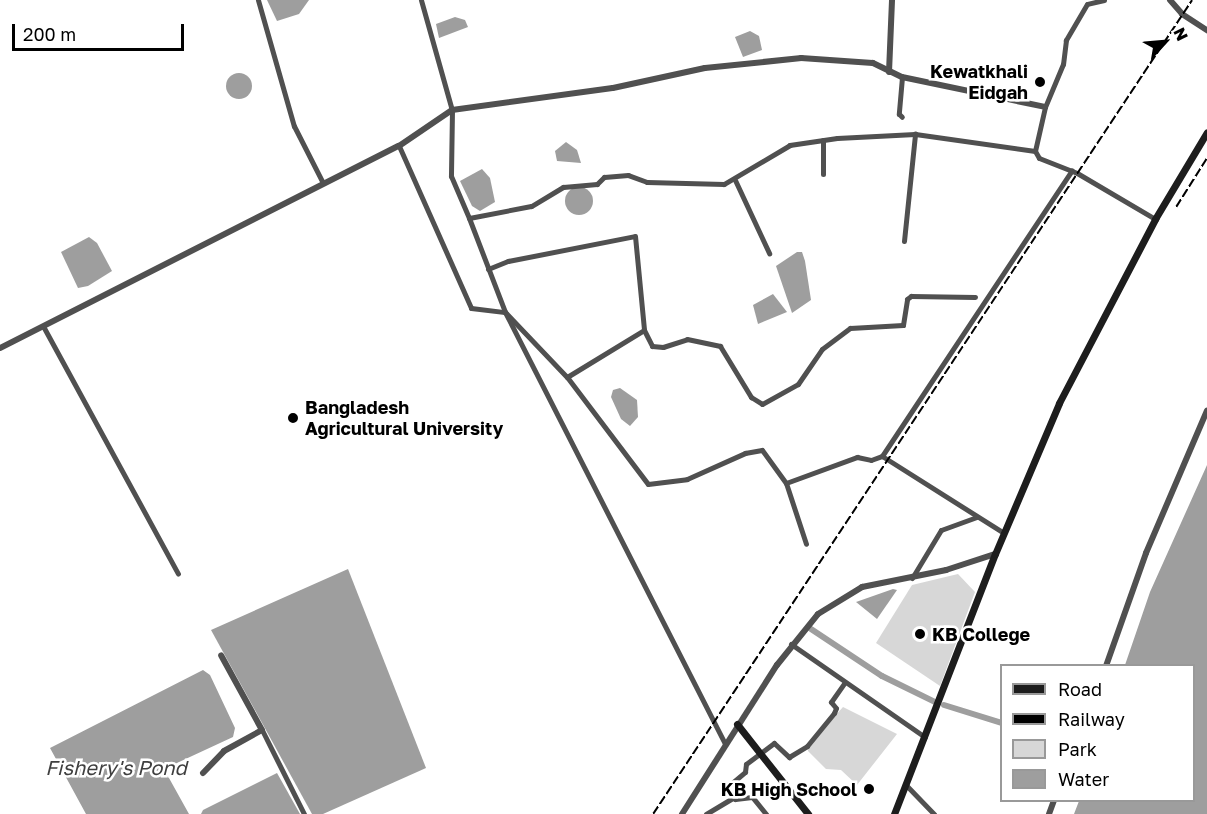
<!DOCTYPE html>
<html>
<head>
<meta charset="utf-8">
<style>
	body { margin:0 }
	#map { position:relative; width:1207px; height:814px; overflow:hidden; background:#fff; font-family:"Golos Text",sans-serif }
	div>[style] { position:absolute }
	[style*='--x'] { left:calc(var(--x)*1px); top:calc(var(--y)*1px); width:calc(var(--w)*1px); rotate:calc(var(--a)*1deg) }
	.green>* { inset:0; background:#d7d7d7 }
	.water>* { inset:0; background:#9e9e9e }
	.round { border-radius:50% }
	.canal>* { height:6px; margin:-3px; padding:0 3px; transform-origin:3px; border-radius:3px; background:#9e9e9e }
	.minor>* { height:5px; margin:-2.5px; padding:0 2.5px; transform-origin:2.5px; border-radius:2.5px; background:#505050 }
	.tertiary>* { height:6px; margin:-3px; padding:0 3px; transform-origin:3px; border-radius:3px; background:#505050 }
	.secondary>* { height:7px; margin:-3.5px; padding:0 3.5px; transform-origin:3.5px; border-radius:3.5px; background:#1d1d1d }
	.rail>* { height:1.5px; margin-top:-0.75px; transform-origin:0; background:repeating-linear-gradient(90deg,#000 0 9px,transparent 0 12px) }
	.dots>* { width:16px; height:16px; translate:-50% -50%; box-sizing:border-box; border:3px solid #fff; border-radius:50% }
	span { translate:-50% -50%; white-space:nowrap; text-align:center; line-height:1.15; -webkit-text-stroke:5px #fff; paint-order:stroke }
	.poi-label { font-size:18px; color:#000; font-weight:700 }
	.right { translate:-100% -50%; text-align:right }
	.left { translate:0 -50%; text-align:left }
	.water-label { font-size:20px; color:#3f3f3f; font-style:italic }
	.legend { position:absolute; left:1000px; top:664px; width:195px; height:138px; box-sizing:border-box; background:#fff; border:2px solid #999; margin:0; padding:8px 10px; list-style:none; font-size:18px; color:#000 }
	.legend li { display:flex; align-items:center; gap:12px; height:30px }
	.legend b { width:30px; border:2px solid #999 }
	.north { position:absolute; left:1135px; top:12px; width:60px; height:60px; -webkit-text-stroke:4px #fff; paint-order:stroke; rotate:64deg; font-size:16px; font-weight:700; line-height:24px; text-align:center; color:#000 }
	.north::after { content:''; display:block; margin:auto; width:21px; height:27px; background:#000; clip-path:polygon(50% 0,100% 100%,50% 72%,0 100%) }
	.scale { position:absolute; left:12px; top:24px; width:172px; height:27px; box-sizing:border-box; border:3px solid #000; border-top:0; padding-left:8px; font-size:18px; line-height:21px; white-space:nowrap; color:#000; -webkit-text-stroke:4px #fff; paint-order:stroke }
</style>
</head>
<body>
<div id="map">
	<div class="green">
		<i style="clip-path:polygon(958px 574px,975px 592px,940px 686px,876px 643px,912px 585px)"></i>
		<i style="clip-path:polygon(843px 707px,897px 734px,857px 785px,841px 770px,826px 769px,808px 751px,808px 746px)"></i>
	</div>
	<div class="water">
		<i style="clip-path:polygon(267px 0,309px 0,299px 14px,277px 21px)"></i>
		<i style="clip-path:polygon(455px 17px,465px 20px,468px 27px,439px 38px,436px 24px)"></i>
		<i style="clip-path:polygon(750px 31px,759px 36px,762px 50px,743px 57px,735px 37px)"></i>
		<i class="round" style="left:226px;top:73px;width:26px;height:26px"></i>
		<i style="clip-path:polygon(566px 142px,577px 150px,581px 163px,557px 161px,555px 151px)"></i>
		<i style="clip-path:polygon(482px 169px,490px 178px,495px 202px,480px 211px,472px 206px,460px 181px)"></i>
		<i class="round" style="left:565px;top:187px;width:28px;height:28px"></i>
		<i style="clip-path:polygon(89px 237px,97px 243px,112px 271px,88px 286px,78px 288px,61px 252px)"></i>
		<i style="clip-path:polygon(797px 252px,802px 252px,805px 261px,811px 300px,792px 313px,776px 266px)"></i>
		<i style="clip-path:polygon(773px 294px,787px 312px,758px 324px,753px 305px)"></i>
		<i style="clip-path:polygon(620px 388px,637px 400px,638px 417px,630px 426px,621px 419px,611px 397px,613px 390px)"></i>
		<i style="clip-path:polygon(1207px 465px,1207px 814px,1074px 814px,1079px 801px,1194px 800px,1194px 666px,1125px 665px,1150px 592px)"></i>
		<i style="clip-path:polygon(348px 569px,426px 768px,323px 814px,312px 814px,211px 630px)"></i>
		<i style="clip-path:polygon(893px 589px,897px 590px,877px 619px,856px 602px)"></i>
		<i style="clip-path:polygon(203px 670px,210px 675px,235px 728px,233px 737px,164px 769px,189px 814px,86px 814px,50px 748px)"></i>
		<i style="clip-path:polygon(277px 773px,300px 814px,201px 814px,203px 810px)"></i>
	</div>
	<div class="canal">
		<i style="--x:811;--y:629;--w:85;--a:33.5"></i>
		<i style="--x:882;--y:676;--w:61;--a:26.1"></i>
		<i style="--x:944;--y:705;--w:61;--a:17.2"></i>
	</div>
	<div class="minor">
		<i style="--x:258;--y:0;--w:131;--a:74.1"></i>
		<i style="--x:294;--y:126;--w:64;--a:63"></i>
		<i style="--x:421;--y:0;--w:114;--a:74.3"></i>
		<i style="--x:452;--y:110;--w:66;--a:90.9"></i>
		<i style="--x:451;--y:176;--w:46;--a:66.8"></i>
		<i style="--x:1104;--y:0;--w:17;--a:167"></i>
		<i style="--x:1087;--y:4;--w:42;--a:120.3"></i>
		<i style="--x:1066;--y:40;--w:24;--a:97"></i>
		<i style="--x:1063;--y:64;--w:47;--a:112.7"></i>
		<i style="--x:1045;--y:107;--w:45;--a:102.8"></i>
		<i style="--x:1035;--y:151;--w:8;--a:60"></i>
		<i style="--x:1039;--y:158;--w:41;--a:21.5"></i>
		<i style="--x:1077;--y:173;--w:91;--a:30.5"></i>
		<i style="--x:902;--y:77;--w:37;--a:95"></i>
		<i style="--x:899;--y:114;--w:4;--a:45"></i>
		<i style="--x:399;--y:146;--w:177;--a:66"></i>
		<i style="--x:471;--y:308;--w:34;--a:7"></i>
		<i style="--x:505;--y:312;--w:485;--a:63"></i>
		<i style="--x:1035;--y:151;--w:121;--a:-171.9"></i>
		<i style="--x:915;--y:134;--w:78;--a:177.1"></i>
		<i style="--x:837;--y:138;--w:48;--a:171.5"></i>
		<i style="--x:790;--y:145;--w:77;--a:149.4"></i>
		<i style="--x:724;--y:184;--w:77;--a:-178.5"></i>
		<i style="--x:647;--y:182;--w:20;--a:-160"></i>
		<i style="--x:628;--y:175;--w:24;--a:175"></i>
		<i style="--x:604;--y:177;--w:10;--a:135"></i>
		<i style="--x:597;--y:184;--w:34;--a:175"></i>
		<i style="--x:563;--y:187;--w:37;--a:149"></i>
		<i style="--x:531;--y:206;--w:63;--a:169"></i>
		<i style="--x:469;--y:218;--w:101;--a:69"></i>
		<i style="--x:505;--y:312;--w:90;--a:46.4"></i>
		<i style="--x:567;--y:377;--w:134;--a:52.9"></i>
		<i style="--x:648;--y:484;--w:39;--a:-7"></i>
		<i style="--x:687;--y:479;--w:64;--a:-24.1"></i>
		<i style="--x:745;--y:453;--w:17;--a:-10"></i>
		<i style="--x:762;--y:450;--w:41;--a:54"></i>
		<i style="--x:786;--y:483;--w:76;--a:-20.1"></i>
		<i style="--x:857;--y:457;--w:14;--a:12"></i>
		<i style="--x:871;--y:460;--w:12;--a:-20"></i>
		<i style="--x:882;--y:456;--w:343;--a:-56.4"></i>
		<i style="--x:823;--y:174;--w:34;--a:-90"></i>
		<i style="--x:735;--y:180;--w:81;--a:65"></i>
		<i style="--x:904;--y:241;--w:108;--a:-84.1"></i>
		<i style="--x:488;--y:269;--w:22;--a:-22"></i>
		<i style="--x:508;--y:261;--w:129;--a:-11.1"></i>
		<i style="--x:635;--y:236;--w:94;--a:84.5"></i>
		<i style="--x:43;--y:326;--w:282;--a:61.4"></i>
		<i style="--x:567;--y:377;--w:90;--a:-31.4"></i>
		<i style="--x:644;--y:330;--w:18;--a:63"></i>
		<i style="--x:652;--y:346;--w:11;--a:5"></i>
		<i style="--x:663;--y:347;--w:25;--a:-18"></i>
		<i style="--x:687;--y:339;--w:34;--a:12"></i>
		<i style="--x:720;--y:346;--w:60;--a:58.7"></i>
		<i style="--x:751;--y:397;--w:13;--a:32"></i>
		<i style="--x:762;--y:404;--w:41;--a:-29.1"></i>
		<i style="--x:798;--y:384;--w:42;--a:-55.6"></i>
		<i style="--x:822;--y:349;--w:35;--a:-37"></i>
		<i style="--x:850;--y:328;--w:53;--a:-3.2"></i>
		<i style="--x:903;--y:325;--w:26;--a:-81"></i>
		<i style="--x:907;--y:299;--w:5;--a:-37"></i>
		<i style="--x:911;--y:296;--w:64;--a:0.9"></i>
		<i style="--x:882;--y:456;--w:144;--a:32.3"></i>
		<i style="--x:786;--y:483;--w:64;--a:71.8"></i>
		<i style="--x:912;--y:578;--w:56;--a:-58.9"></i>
		<i style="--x:941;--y:530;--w:38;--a:-20"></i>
		<i style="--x:791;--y:644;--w:163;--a:34.8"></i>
		<i style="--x:262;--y:730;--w:94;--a:63.4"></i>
		<i style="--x:905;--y:784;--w:42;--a:46"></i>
		<i style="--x:706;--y:814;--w:33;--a:-31"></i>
		<i style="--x:766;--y:814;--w:22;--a:-129"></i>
		<i style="--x:752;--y:797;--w:17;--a:173"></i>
		<i style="--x:735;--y:799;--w:14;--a:-129"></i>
		<i style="--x:726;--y:788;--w:25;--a:-40"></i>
		<i style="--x:745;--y:772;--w:8;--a:-83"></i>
		<i style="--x:746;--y:764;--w:35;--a:-37"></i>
		<i style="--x:774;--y:743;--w:21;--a:43"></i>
		<i style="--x:789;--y:757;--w:21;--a:-31"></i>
		<i style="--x:807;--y:746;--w:43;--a:-50.7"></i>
		<i style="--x:834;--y:713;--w:5;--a:-68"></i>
		<i style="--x:836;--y:708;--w:8;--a:-130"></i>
		<i style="--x:831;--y:702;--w:24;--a:-55"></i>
	</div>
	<div class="tertiary">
		<i style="--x:1170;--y:0;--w:18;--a:49"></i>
		<i style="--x:1182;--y:14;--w:30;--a:33"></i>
		<i style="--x:889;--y:72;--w:72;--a:-87.6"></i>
		<i style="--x:0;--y:348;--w:447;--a:-26.9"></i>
		<i style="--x:399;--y:146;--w:64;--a:-34.2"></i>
		<i style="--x:452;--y:110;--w:162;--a:-7.8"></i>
		<i style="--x:613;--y:88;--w:94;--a:-12.3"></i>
		<i style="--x:705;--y:68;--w:97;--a:-5.9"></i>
		<i style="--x:801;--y:58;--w:72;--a:4"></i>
		<i style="--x:873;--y:63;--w:32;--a:26"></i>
		<i style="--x:902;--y:77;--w:146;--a:11.8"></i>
		<i style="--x:1106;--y:666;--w:120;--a:-70.5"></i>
		<i style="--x:1146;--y:553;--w:155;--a:-66.8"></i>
		<i style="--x:203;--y:773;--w:30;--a:-46"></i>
		<i style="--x:224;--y:751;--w:43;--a:-28.9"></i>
		<i style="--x:262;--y:730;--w:85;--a:-118.7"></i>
		<i style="--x:682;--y:814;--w:177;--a:-57.5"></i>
		<i style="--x:777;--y:665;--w:65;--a:-51.2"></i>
		<i style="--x:818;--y:614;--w:52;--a:-31.5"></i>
		<i style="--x:862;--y:587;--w:86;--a:-11.4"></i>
		<i style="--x:946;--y:570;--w:52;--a:-18.1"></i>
		<i style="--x:1049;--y:814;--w:15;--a:-70"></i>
	</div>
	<div class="secondary">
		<i style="--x:737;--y:724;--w:115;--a:51.7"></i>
		<i style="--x:894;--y:814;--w:279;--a:-68.8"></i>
		<i style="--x:995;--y:554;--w:164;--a:-67"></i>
		<i style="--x:1059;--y:403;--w:208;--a:-62.4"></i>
		<i style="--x:1155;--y:219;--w:101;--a:-59.1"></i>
	</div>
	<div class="rail">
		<i style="--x:1176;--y:207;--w:58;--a:-57.7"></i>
		<i style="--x:653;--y:814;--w:976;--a:-56.49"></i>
	</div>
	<div class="dots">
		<i style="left:1040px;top:82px;background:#000"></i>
		<i style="left:293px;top:418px;background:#000"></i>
		<i style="left:920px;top:634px;background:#000"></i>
		<i style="left:869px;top:789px;background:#000"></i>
	</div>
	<div class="poi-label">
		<span class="right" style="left:1028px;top:82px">Kewatkhali<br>Eidgah</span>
		<span class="left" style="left:305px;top:418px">Bangladesh<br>Agricultural University</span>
		<span class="left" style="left:932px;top:634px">KB College</span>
		<span class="right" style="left:857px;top:789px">KB High School</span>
	</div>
	<div class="water-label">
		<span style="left:116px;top:767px">Fishery's Pond</span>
	</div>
	<ul class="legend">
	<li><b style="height:8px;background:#1d1d1d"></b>Road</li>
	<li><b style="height:8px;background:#000"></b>Railway</li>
	<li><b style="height:16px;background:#d7d7d7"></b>Park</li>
	<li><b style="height:16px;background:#9e9e9e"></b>Water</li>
	</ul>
	<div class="north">N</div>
	<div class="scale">200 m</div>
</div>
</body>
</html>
